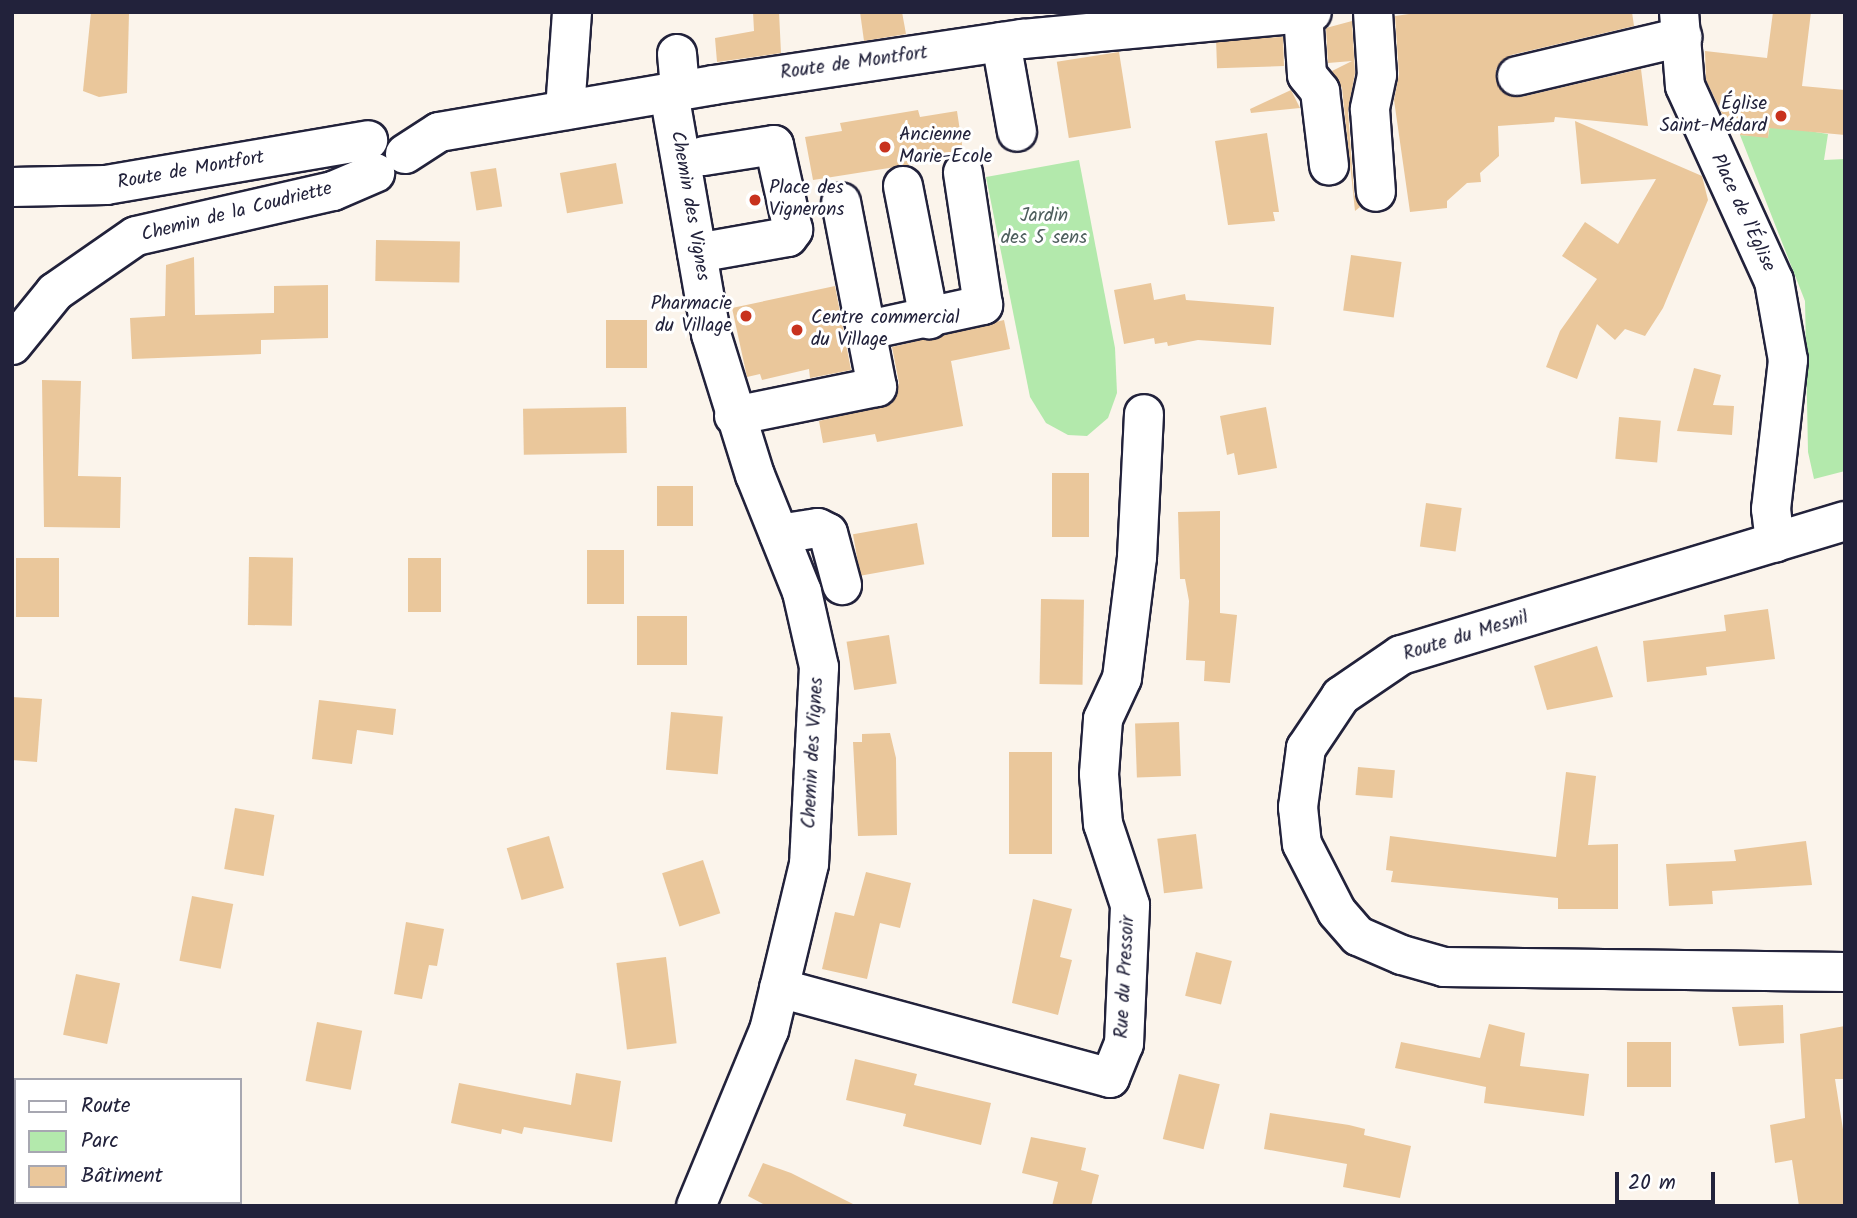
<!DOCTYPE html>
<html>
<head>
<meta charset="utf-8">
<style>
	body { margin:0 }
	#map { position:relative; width:1857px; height:1218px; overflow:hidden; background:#fbf4eb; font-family:Kalam,sans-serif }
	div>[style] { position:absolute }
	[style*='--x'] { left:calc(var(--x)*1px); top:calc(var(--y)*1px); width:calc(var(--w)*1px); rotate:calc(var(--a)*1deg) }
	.green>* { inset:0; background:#b3e9ac }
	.building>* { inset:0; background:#eac79b; transform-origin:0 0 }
	.roads { filter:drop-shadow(2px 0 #22223b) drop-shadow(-2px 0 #22223b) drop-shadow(0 2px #22223b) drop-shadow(0 -2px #22223b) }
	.minor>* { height:38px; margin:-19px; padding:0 19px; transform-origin:19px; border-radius:19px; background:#fff }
	.dots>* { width:19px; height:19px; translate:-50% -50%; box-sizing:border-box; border:4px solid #fff; border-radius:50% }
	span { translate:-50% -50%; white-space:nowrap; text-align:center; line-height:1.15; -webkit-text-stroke:6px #fff; paint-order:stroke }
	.street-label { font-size:19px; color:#22223b }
	.poi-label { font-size:19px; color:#22223b }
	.right { translate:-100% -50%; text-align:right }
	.left { translate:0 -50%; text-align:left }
	.park-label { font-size:19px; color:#4e5e5d }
	.frame { position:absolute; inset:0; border:14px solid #22223b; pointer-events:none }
	.legend { position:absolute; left:14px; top:1078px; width:228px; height:126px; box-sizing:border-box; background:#fff; border:2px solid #a7a7b1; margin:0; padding:9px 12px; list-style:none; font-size:21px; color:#22223b }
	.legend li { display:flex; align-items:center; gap:14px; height:35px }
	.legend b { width:35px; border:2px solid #a7a7b1 }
	.scale { position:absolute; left:1615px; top:1172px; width:100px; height:32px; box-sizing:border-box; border:4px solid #22223b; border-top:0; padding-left:9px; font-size:21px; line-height:24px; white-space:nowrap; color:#22223b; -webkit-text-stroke:5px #fff; paint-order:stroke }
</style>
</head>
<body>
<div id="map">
	<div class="green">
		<i style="clip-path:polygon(1770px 125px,1828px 134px,1824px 160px,1845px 159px,1845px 471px,1814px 479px,1808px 452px,1805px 301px,1740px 135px,1768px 137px)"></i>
		<i style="clip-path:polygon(1079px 160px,1115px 348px,1117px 393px,1108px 418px,1087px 436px,1068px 435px,1046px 423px,1030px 397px,986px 177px)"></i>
	</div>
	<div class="building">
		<i style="clip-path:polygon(91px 12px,129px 13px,127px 93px,99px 97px,83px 91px)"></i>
		<i style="clip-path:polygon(753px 12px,779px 12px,781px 53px,717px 62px,715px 38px,754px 31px)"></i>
		<i style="clip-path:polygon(860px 12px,902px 12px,906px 34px,864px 41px)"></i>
		<i style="clip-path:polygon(1423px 12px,1632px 12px,1634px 26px,1511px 55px,1496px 69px,1496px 80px,1502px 91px,1521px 97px,1641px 69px,1648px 126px,1555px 117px,1554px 122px,1498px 126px,1499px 156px,1480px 173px,1481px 182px,1467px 183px,1447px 201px,1447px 208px,1410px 212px,1394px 100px,1399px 74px,1395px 16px)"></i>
		<i style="clip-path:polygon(1773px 12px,1811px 12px,1802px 86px,1845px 90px,1845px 135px,1769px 128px,1768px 138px,1740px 135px,1741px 121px,1725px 120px,1706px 80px,1705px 51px,1767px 58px)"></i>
		<i style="clip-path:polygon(1352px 21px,1355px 73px,1348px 111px,1354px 194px,1360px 207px,1355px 211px,1342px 88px,1332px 71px,1352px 61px,1328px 63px,1326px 28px)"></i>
		<i style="left:1283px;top:37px;width:29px;height:67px;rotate:88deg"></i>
		<i style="left:1119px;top:52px;width:77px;height:63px;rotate:81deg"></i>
		<i style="clip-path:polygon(1291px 90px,1300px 108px,1251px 113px,1250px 109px)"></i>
		<i style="clip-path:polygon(918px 110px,920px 117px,957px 111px,963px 151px,946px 159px,813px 180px,805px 137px,842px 131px,840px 123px)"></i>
		<i style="clip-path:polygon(1575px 121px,1702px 176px,1708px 200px,1663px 308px,1645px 336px,1625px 329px,1615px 340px,1597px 324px,1577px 379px,1546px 367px,1560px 331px,1597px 279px,1562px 256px,1585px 222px,1618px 244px,1656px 179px,1581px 184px)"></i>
		<i style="clip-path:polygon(1267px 133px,1279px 212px,1273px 212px,1275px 221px,1228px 225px,1215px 141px)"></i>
		<i style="left:616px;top:163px;width:41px;height:57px;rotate:80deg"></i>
		<i style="left:496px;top:168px;width:39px;height:26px;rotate:81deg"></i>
		<i style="left:376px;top:240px;width:84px;height:41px;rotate:1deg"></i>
		<i style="left:1351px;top:255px;width:51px;height:56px;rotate:8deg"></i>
		<i style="clip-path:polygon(194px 257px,195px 315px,274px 313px,274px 286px,328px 285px,328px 338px,261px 340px,261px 354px,132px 359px,130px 318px,165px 316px,166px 265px)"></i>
		<i style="clip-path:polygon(1151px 283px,1154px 300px,1185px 294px,1186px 300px,1274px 307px,1271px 345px,1198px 340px,1168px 346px,1167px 342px,1155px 344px,1154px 338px,1124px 344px,1114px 290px)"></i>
		<i style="clip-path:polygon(835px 286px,851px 370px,810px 378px,809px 369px,762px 380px,760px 374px,747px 377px,732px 308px)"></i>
		<i style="left:606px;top:320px;width:41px;height:48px"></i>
		<i style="clip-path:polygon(1004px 320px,1010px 349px,951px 361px,963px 426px,877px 442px,875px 434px,823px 443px,819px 421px,892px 403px,899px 383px,892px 347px)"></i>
		<i style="clip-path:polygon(1694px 368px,1721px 375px,1713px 405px,1734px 406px,1732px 435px,1677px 431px)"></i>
		<i style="clip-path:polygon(42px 380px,81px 381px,78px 476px,121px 477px,120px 528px,44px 527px)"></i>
		<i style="left:626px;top:407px;width:46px;height:103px;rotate:89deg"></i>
		<i style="clip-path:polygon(1266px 407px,1277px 468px,1238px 475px,1234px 453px,1227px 455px,1220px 416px)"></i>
		<i style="left:1619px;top:417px;width:42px;height:42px;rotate:5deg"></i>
		<i style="left:1052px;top:473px;width:37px;height:64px"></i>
		<i style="left:657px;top:486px;width:36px;height:40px"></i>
		<i style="left:1426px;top:503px;width:36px;height:44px;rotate:8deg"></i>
		<i style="clip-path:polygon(1220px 511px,1220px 613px,1237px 615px,1230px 683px,1204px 681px,1205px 661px,1186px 660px,1189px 601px,1185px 579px,1180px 579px,1178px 512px)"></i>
		<i style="left:917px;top:523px;width:42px;height:65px;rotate:80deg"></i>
		<i style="left:587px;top:550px;width:37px;height:54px"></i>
		<i style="left:249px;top:557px;width:44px;height:68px;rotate:1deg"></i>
		<i style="left:16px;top:558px;width:43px;height:59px"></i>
		<i style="left:408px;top:558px;width:33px;height:54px"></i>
		<i style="left:1041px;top:599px;width:43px;height:85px;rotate:1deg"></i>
		<i style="clip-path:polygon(1768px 609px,1775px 659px,1706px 667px,1707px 675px,1647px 682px,1643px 641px,1726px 631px,1724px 615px)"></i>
		<i style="left:637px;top:616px;width:50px;height:49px"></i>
		<i style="left:889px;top:635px;width:49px;height:43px;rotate:81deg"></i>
		<i style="clip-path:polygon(1597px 646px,1613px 697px,1547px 710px,1534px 666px)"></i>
		<i style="clip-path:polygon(12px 697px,42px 699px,37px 762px,12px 760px)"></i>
		<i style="clip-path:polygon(319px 700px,396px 709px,393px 735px,357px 730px,352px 764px,312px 759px)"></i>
		<i style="left:671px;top:712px;width:52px;height:58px;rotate:5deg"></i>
		<i style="left:1179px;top:722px;width:54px;height:44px;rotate:88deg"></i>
		<i style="clip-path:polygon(890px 733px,896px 758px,897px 835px,858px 836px,853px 742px,862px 742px,862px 734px)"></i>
		<i style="left:1009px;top:752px;width:43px;height:102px"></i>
		<i style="left:1358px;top:767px;width:37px;height:28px;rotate:5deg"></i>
		<i style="clip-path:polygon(1566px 772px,1596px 776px,1588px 845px,1618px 844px,1618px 909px,1558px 909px,1558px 898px,1391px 882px,1393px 871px,1386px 870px,1390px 836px,1556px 857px)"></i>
		<i style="left:235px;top:808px;width:40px;height:62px;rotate:10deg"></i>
		<i style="left:1196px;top:834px;width:55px;height:39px;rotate:83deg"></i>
		<i style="left:549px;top:836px;width:54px;height:44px;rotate:74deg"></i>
		<i style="clip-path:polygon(1806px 841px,1812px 885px,1712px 891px,1713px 904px,1669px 906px,1666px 864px,1736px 861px,1734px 850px)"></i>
		<i style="left:703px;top:860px;width:56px;height:43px;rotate:72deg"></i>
		<i style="clip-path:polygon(866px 872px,911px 883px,900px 928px,880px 923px,867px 979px,822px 969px,835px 912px,854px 916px)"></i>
		<i style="left:192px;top:896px;width:42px;height:66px;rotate:11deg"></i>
		<i style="clip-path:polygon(1033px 899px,1072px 909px,1060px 957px,1072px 960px,1058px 1015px,1012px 1003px)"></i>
		<i style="clip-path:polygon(406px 922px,444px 929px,437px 966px,429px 965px,422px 999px,394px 994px)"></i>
		<i style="left:1196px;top:952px;width:37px;height:45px;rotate:14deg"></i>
		<i style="left:666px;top:957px;width:87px;height:50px;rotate:83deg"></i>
		<i style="left:76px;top:974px;width:45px;height:62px;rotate:12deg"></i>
		<i style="clip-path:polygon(1783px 1005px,1784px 1043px,1739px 1046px,1732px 1007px)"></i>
		<i style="left:317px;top:1022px;width:46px;height:60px;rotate:11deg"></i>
		<i style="clip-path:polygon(1489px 1024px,1525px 1033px,1520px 1066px,1589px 1074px,1584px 1116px,1484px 1103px,1486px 1087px,1395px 1068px,1401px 1042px,1480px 1058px)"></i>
		<i style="clip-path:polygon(1845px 1026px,1845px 1079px,1835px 1079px,1845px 1142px,1845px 1206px,1799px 1206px,1792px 1160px,1775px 1163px,1770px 1125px,1805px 1118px,1800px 1034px)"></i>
		<i style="left:1671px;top:1042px;width:45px;height:44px;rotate:90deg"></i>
		<i style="clip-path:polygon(855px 1059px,917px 1074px,914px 1085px,991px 1103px,981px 1145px,903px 1126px,906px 1114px,846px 1100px)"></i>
		<i style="clip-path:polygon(576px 1073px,621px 1081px,612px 1142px,524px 1127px,522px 1134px,502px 1129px,501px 1134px,451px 1123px,459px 1083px,571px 1105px)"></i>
		<i style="left:1179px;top:1074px;width:42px;height:67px;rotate:14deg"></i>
		<i style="clip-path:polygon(1270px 1113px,1349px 1125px,1365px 1129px,1364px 1135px,1411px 1146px,1400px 1198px,1343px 1187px,1347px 1164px,1264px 1149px)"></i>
		<i style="clip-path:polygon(1031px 1137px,1086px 1148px,1081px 1170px,1099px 1175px,1091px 1206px,1052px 1206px,1058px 1182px,1022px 1173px)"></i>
		<i style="clip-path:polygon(763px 1163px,791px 1173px,857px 1206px,767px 1206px,748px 1196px)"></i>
	</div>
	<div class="roads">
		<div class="minor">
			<i style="--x:1373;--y:12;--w:63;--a:86.4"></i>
			<i style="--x:1377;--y:75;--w:35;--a:102"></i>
			<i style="--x:1370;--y:109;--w:83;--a:85.9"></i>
			<i style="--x:1679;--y:12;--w:74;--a:85.4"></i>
			<i style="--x:1685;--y:86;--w:214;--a:65.5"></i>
			<i style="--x:1774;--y:281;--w:80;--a:80"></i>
			<i style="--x:1788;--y:360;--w:150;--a:96.5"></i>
			<i style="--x:1771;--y:509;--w:34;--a:83"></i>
			<i style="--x:1303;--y:13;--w:62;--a:86.3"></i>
			<i style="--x:1307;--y:75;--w:21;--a:51"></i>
			<i style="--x:1320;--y:91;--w:75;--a:83.1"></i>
			<i style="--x:1001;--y:42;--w:91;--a:79.9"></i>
			<i style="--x:677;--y:54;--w:37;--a:85"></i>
			<i style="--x:1517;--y:76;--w:170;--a:-13.3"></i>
			<i style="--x:669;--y:93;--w:245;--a:80.1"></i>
			<i style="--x:711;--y:334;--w:148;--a:72.7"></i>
			<i style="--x:755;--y:475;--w:126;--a:68.1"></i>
			<i style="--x:802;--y:592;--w:77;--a:77.2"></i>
			<i style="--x:819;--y:667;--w:197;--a:92.9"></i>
			<i style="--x:809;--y:864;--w:171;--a:103.5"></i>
			<i style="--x:769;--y:1030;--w:191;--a:112.5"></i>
			<i style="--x:565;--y:110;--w:98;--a:-85.9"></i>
			<i style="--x:405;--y:154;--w:40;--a:-32.9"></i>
			<i style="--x:439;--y:132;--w:279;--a:-9.7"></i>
			<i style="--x:714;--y:85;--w:312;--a:-8.5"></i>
			<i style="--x:1023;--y:39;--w:290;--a:-5.3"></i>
			<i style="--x:903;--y:186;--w:136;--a:78.9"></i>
			<i style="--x:12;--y:187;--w:94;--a:-1.2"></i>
			<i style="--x:106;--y:185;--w:266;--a:-9.7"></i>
			<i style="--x:697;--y:253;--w:92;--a:-10"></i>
			<i style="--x:788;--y:237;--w:9;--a:-54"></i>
			<i style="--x:793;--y:230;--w:87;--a:-102.6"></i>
			<i style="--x:774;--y:145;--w:71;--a:171.1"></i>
			<i style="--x:868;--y:330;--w:118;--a:-12.3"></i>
			<i style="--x:983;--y:305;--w:134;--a:-98.6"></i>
			<i style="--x:12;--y:345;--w:68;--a:-50.9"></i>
			<i style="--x:55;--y:292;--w:98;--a:-34.7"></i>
			<i style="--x:136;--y:236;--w:202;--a:-12.9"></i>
			<i style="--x:333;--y:191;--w:46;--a:-23.2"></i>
			<i style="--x:734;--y:416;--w:146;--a:-11.5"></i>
			<i style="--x:877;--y:387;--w:188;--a:-101"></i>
			<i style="--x:1845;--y:521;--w:464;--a:163.2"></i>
			<i style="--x:1401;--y:655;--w:73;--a:145.7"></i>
			<i style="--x:1341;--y:696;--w:63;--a:123.9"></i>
			<i style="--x:1306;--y:748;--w:60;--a:97.7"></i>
			<i style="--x:1298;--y:807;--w:37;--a:84"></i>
			<i style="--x:1302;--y:844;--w:76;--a:62.8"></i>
			<i style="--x:1337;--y:912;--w:32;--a:49"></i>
			<i style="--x:1358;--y:936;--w:48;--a:23.4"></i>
			<i style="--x:1402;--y:955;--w:44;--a:15.9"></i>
			<i style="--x:1444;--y:967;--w:401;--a:0.7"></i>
			<i style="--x:779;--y:534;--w:39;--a:-9"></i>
			<i style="--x:818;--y:528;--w:11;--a:27"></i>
			<i style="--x:828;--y:533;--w:54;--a:74.9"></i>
			<i style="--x:779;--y:988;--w:343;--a:15.2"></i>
			<i style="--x:1110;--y:1078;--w:37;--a:-68"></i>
			<i style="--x:1124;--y:1044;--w:139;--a:-87.5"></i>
			<i style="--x:1130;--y:905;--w:85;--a:-108.4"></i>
			<i style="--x:1103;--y:824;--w:50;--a:-94.6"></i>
			<i style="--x:1099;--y:774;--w:55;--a:-85.8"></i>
			<i style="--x:1103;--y:719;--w:45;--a:-65.1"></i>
			<i style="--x:1122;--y:678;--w:122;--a:-82.9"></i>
			<i style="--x:1137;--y:557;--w:143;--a:-87.2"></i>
		</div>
	</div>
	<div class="dots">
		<i style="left:1781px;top:116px;background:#c8321e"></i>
		<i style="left:885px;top:147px;background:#c8321e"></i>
		<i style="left:755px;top:200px;background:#c8321e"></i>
		<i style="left:746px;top:316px;background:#c8321e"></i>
		<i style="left:797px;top:330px;background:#c8321e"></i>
	</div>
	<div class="street-label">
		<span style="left:854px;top:64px;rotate:-8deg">Route de Montfort</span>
		<span style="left:191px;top:171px;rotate:-10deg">Route de Montfort</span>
		<span style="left:689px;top:206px;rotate:80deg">Chemin des Vignes</span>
		<span style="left:237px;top:213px;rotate:-14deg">Chemin de la Coudriette</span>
		<span style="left:1742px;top:213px;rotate:65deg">Place de l'Église</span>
		<span style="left:1466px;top:637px;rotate:-17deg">Route du Mesnil</span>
		<span style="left:814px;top:753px;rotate:-87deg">Chemin des Vignes</span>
		<span style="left:1126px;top:977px;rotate:-87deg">Rue du Pressoir</span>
	</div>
	<div class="poi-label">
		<span class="right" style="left:1767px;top:116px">Église<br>Saint-Médard</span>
		<span class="left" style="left:899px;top:147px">Ancienne<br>Marie-Ecole</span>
		<span class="left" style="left:769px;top:200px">Place des<br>Vignerons</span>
		<span class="right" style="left:732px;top:316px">Pharmacie<br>du Village</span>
		<span class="left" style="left:811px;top:330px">Centre commercial<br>du Village</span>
	</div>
	<div class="park-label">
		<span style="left:1044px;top:228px">Jardin<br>des 5 sens</span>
	</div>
	<div class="frame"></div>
	<ul class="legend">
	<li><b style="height:9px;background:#fff"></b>Route</li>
	<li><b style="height:19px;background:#b3e9ac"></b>Parc</li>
	<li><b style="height:19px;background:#eac79b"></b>Bâtiment</li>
	</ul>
	<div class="scale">20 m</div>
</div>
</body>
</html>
